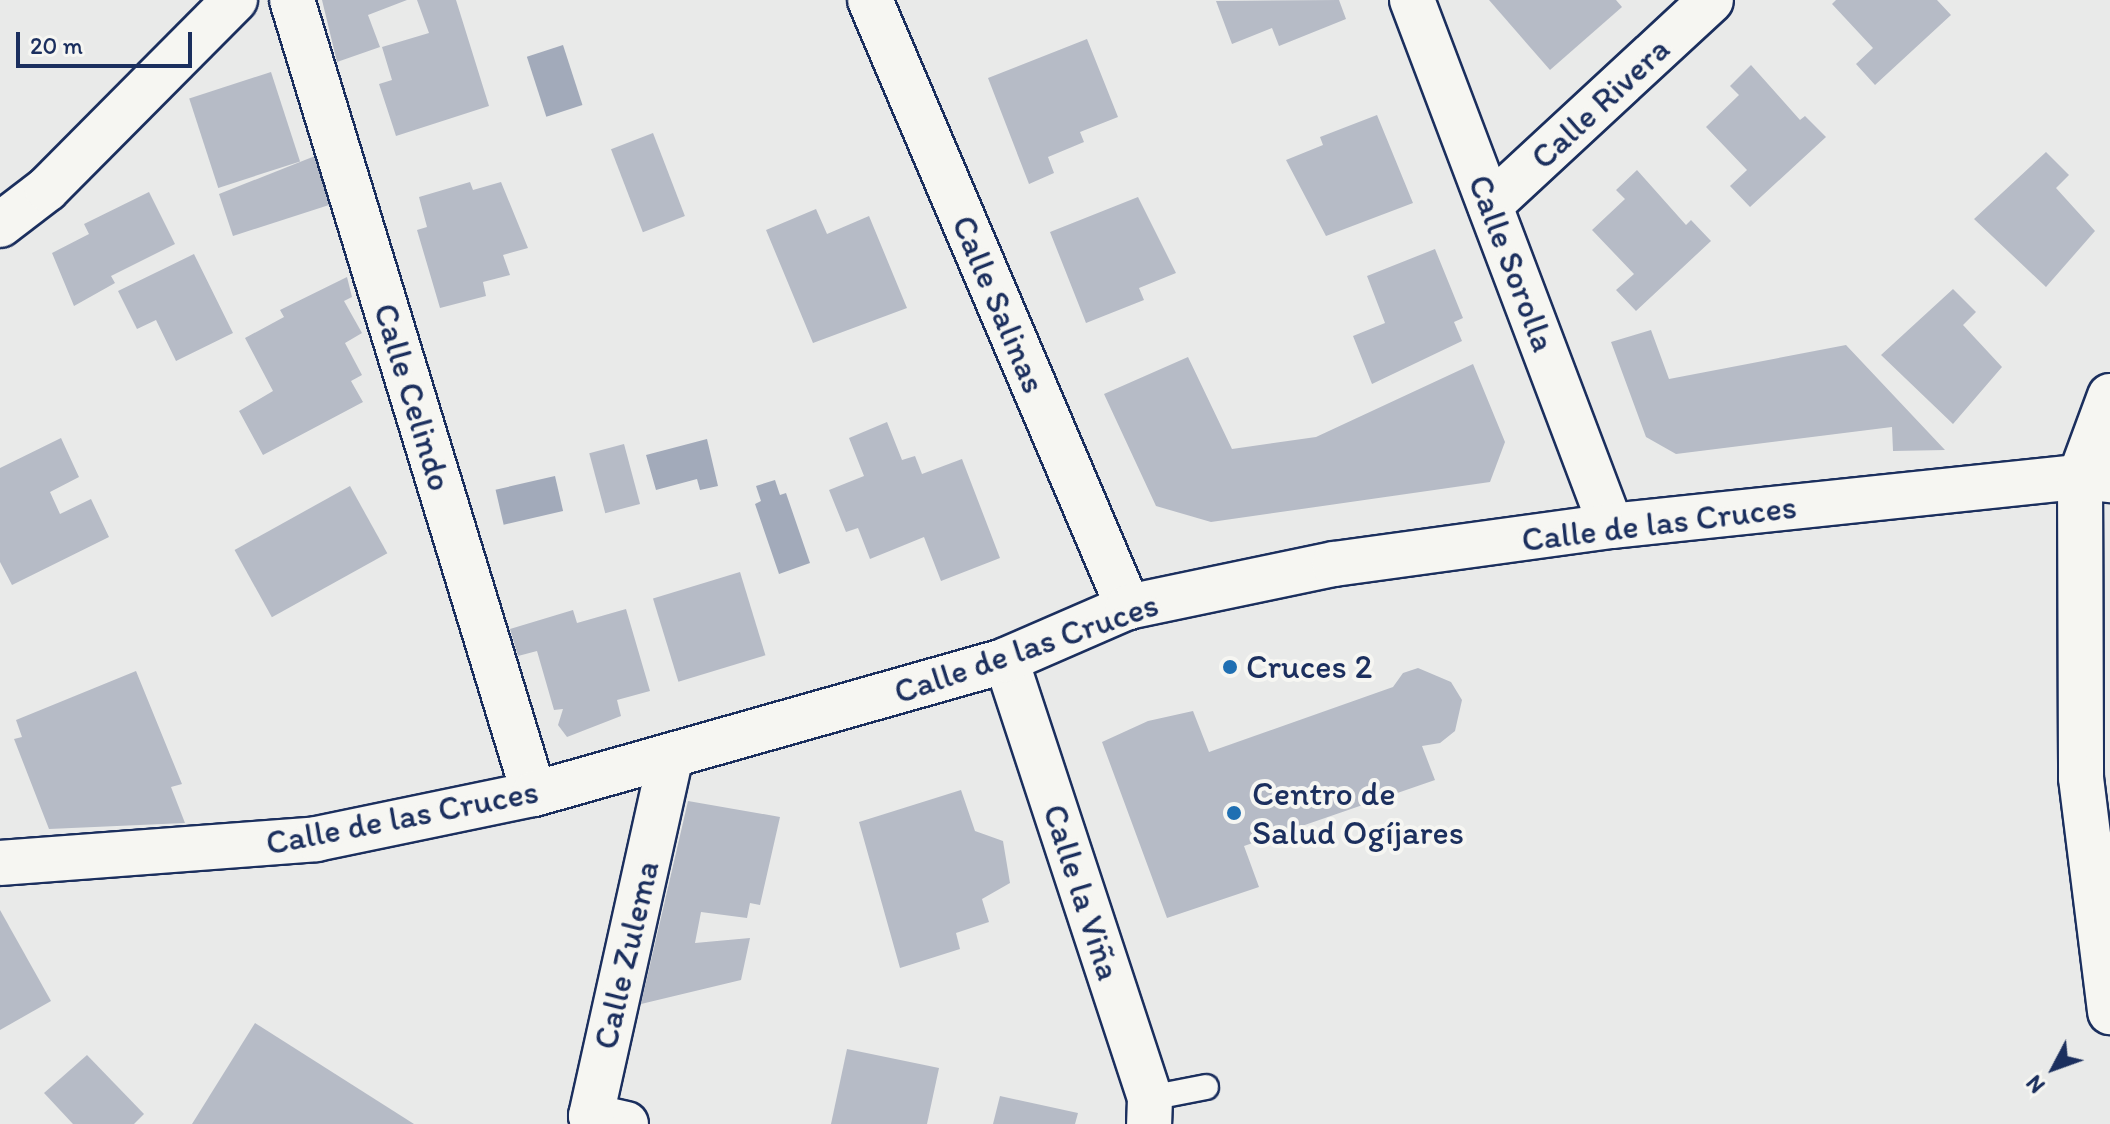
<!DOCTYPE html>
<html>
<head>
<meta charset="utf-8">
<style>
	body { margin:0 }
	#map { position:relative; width:2110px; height:1124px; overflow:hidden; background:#e9eae9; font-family:Itim,sans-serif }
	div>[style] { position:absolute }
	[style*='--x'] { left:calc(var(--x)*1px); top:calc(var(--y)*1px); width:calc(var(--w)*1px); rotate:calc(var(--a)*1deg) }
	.water>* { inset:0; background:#a2aaba; transform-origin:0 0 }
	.building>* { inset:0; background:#b6bbc6; transform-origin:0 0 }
	.roads { filter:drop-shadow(2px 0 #1b2f5e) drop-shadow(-2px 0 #1b2f5e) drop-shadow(0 2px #1b2f5e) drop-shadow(0 -2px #1b2f5e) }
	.service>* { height:24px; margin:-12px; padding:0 12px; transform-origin:12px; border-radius:12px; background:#f6f6f2 }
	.minor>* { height:44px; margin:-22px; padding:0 22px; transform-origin:22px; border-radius:22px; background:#f6f6f2 }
	.tertiary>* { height:44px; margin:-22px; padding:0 22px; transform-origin:22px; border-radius:22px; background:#f6f6f2 }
	.dots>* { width:22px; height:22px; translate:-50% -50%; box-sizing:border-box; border:4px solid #f6f6f2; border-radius:50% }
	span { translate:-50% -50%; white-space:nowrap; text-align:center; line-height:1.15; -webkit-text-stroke:8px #f6f6f2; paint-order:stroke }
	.street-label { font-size:34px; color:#1b2f5e }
	.poi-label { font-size:34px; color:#1b2f5e }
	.left { translate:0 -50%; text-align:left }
	.north { position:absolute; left:2014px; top:1028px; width:80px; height:80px; -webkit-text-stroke:6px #f6f6f2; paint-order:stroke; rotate:229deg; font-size:22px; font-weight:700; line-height:32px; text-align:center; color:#1b2f5e }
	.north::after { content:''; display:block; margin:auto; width:28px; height:36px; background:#1b2f5e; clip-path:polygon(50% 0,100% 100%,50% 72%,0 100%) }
	.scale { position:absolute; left:16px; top:32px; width:176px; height:36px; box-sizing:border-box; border:4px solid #1b2f5e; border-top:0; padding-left:10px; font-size:24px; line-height:28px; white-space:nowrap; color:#1b2f5e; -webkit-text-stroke:6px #f6f6f2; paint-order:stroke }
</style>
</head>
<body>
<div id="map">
	<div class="water">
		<i style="left:563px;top:45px;width:63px;height:38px;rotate:72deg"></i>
		<i style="clip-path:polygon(707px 439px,718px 486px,700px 490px,697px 479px,656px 490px,646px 455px)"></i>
		<i style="left:555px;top:476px;width:36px;height:61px;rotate:77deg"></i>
		<i style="clip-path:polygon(775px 480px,780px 495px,786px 493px,810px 563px,779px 574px,755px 504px,761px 501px,756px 486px)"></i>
	</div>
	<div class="building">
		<i style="clip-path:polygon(322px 0,407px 0,368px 15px,380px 47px,337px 62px)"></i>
		<i style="clip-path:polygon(417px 0,456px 0,489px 106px,396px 136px,379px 84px,392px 80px,382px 47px,429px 33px)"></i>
		<i style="clip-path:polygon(1339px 0,1346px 19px,1279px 46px,1272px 28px,1232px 44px,1216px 1px)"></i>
		<i style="clip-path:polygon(1489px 0,1616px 0,1622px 7px,1550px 70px)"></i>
		<i style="clip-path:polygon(1836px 0,1937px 0,1951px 15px,1875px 85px,1856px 64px,1873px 48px,1832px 4px)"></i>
		<i style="clip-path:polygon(1087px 39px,1118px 117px,1080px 132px,1084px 142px,1048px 157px,1054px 173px,1029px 184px,988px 78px)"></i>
		<i style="clip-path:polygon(1751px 65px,1800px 120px,1805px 116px,1826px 137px,1750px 207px,1730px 186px,1747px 170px,1706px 127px,1739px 95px,1730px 86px)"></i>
		<i style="left:271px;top:72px;width:94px;height:86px;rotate:72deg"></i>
		<i style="clip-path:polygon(1377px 115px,1413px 203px,1326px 236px,1286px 160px,1323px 145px,1320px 137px)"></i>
		<i style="left:653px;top:133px;width:89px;height:45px;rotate:69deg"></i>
		<i style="clip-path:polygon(2046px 152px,2069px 175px,2056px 188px,2095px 231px,2046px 287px,1974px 219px)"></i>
		<i style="clip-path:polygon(315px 156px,329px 205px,233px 236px,219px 194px)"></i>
		<i style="clip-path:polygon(1637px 170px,1686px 225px,1691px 220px,1711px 241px,1636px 311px,1616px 290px,1634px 274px,1592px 230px,1625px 199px,1616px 190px)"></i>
		<i style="clip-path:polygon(470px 182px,473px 190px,501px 182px,528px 248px,503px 255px,510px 275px,483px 282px,486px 296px,440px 308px,417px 230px,427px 227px,419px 197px)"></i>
		<i style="clip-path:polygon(149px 192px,175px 244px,111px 276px,115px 283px,74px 306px,52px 253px,89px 234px,84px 224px)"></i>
		<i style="clip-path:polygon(1138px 197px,1176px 273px,1139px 288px,1144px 300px,1086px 323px,1050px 232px)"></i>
		<i style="clip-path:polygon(816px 209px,827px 234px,869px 216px,907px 308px,813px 343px,766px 230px)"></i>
		<i style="clip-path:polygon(1435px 249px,1463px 318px,1454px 322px,1462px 341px,1372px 384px,1353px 336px,1385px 323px,1367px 276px)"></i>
		<i style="clip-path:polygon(194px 254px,233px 333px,176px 361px,156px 320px,137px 329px,118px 291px)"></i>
		<i style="clip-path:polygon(347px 277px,352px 297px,344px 301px,362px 333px,345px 343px,362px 375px,351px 381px,363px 402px,263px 455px,239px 411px,273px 391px,245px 338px,284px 317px,280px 310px)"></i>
		<i style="clip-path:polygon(1953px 289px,1976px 312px,1963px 325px,2002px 367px,1953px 424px,1881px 355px)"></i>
		<i style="clip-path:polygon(1651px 330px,1669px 379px,1846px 345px,1945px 450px,1893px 451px,1892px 427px,1676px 454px,1646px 437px,1611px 342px)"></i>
		<i style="clip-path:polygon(1188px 357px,1232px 449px,1316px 437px,1473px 364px,1505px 442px,1490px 482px,1211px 522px,1156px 506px,1104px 394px)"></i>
		<i style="clip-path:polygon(887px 422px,902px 460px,915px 456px,922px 474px,962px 459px,1000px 558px,941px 581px,924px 537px,870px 559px,858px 528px,846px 532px,829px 490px,864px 476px,849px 438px)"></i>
		<i style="clip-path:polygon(61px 438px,79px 477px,50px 492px,60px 514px,91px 499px,109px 537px,12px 585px,0 562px,0 468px)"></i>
		<i style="left:624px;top:444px;width:62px;height:36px;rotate:75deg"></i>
		<i style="left:350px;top:486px;width:77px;height:132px;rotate:61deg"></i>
		<i style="left:740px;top:572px;width:87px;height:91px;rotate:73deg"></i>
		<i style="clip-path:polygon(626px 609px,650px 691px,617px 700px,621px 716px,567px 737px,558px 725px,563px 709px,554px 710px,537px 651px,518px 656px,510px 629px,573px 610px,577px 623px)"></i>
		<i style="clip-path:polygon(1418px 668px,1451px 682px,1462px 700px,1455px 731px,1440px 743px,1422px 746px,1435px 780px,1244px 846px,1259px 887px,1167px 918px,1102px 742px,1148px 721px,1193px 711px,1209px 752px,1393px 687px,1403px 673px)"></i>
		<i style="clip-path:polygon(136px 671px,182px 784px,171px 787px,185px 823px,49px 829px,14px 739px,22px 737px,16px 720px)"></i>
		<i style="clip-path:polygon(961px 790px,975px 831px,1003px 841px,1010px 883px,982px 899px,989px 922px,956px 933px,960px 949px,900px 968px,859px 822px)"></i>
		<i style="clip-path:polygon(688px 801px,780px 817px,760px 905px,750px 903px,747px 918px,701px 912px,695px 943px,750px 938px,741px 980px,641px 1004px)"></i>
		<i style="clip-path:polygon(0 910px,51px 1001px,0 1030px)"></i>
		<i style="clip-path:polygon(255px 1023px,414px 1124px,192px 1124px)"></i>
		<i style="clip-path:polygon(847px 1049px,939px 1068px,927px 1124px,831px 1124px)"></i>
		<i style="clip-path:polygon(87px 1055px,144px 1114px,134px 1124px,73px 1124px,44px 1093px)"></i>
		<i style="clip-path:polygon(1000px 1096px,1078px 1113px,1075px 1124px,993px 1124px)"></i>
	</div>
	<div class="roads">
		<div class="service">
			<i style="--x:1150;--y:1098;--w:57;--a:-11.1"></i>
		</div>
		<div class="minor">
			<i style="--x:292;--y:0;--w:830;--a:73.05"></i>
			<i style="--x:1412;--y:0;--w:562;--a:69.28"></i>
			<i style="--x:1490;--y:205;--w:301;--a:-42.8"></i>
			<i style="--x:0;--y:225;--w:59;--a:-37.5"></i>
			<i style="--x:47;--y:189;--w:267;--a:-45.2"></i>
			<i style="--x:2110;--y:396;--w:86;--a:110.3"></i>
			<i style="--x:2080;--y:477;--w:301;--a:89.8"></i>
			<i style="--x:2081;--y:778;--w:236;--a:82.9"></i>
			<i style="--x:1006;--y:660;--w:461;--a:71.8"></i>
			<i style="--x:1150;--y:1098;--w:26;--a:92"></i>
			<i style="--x:626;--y:1124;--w:36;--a:-167"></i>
			<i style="--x:591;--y:1116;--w:365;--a:-77.5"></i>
		</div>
		<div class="tertiary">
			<i style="--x:870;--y:0;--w:660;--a:66.97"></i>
			<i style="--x:0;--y:863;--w:317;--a:-4.3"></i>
			<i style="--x:316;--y:839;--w:223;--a:-11.7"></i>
			<i style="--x:534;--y:794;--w:491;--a:-15.8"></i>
			<i style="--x:1006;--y:660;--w:133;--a:-23.5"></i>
			<i style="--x:1128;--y:607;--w:210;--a:-11.8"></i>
			<i style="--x:1334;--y:564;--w:280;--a:-7.8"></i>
			<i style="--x:1611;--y:526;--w:472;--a:-6"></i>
			<i style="--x:2080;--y:477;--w:30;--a:6"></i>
		</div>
	</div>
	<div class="dots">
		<i style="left:1230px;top:667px;background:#1f6fb2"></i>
		<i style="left:1234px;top:813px;background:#1f6fb2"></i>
	</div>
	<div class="street-label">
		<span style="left:1600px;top:103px;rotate:-43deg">Calle Rivera</span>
		<span style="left:1512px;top:263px;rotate:69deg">Calle Sorolla</span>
		<span style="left:999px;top:304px;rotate:67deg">Calle Salinas</span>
		<span style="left:413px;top:397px;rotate:73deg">Calle Celindo</span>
		<span style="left:1659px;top:523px;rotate:-7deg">Calle de las Cruces</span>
		<span style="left:1026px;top:648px;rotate:-19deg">Calle de las Cruces</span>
		<span style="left:402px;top:817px;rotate:-11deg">Calle de las Cruces</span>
		<span style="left:1082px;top:892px;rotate:72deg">Calle la Viña</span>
		<span style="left:626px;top:955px;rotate:-77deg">Calle Zulema</span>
	</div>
	<div class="poi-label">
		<span class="left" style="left:1246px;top:667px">Cruces 2</span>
		<span class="left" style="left:1252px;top:813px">Centro de<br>Salud Ogíjares</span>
	</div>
	<div class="north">N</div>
	<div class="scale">20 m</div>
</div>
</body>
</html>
